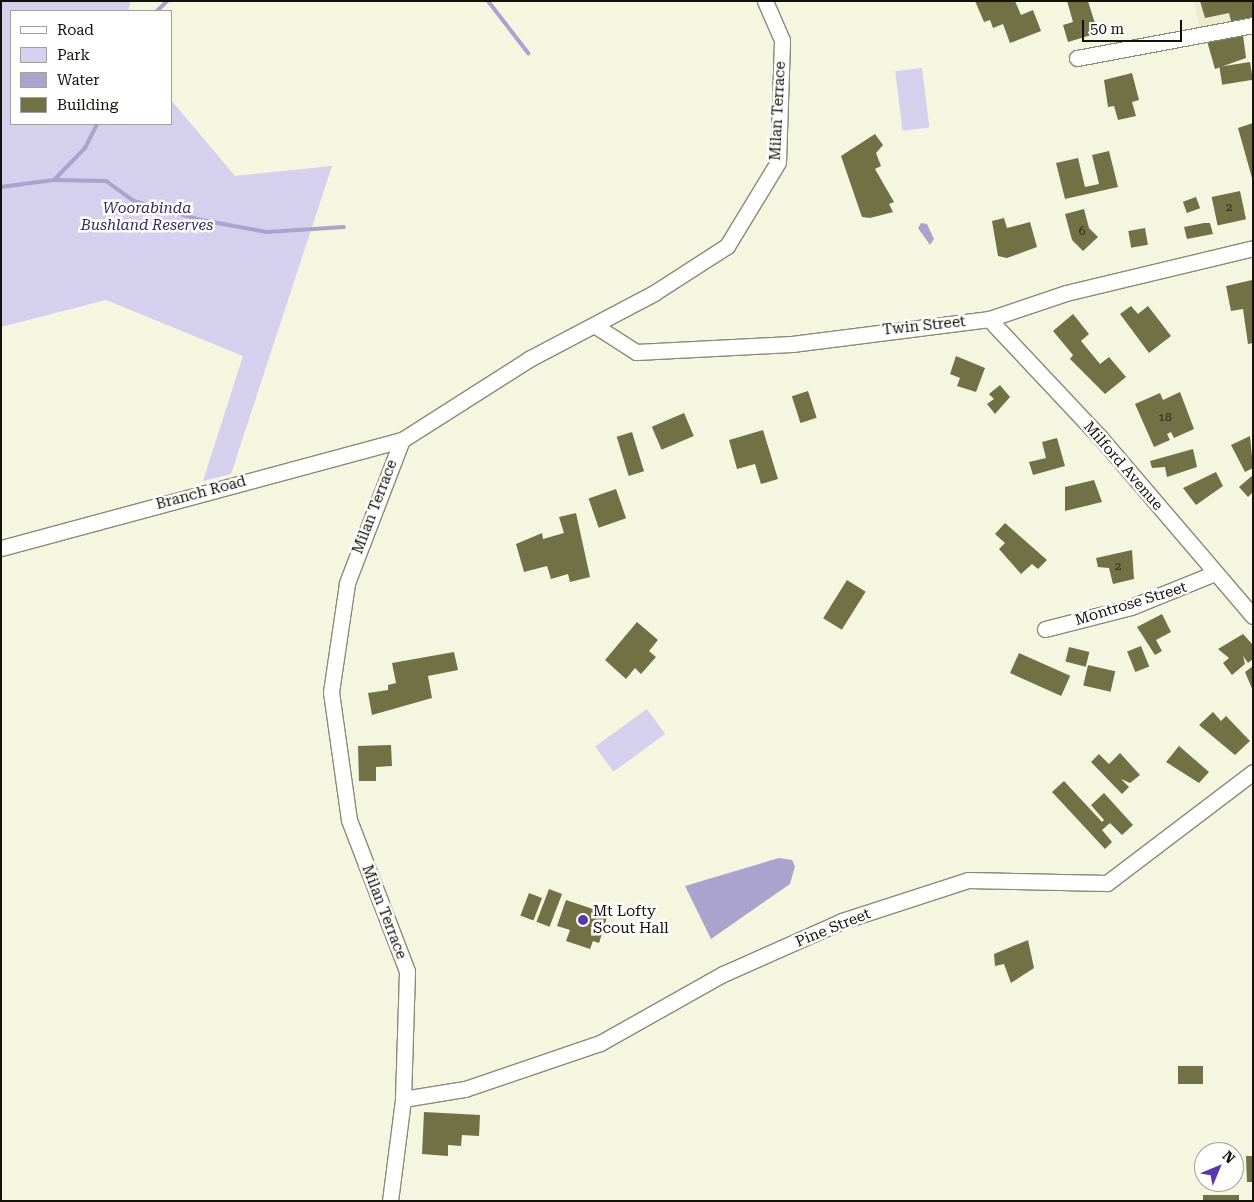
<!DOCTYPE html>
<html>
<head>
<meta charset="utf-8">
<style>
	body { margin:0 }
	#map { position:relative; width:1254px; height:1202px; overflow:hidden; background:#f5f6e0; font-family:"Roboto Serif",serif }
	div>[style] { position:absolute }
	[style*='--x'] { left:calc(var(--x)*1px); top:calc(var(--y)*1px); width:calc(var(--w)*1px); rotate:calc(var(--a)*1deg) }
	.built>* { inset:0; background:#ececcf }
	.green>* { inset:0; background:#d4d0ee; transform-origin:0 0 }
	.water>* { inset:0; background:#aaa3cd }
	.stream>* { height:4px; margin:-2px; padding:0 2px; transform-origin:2px; border-radius:2px; background:#aaa3cd }
	.building>* { inset:0; background:#717146; transform-origin:0 0 }
	.roads { filter:drop-shadow(1px 0 #8a8a76) drop-shadow(-1px 0 #8a8a76) drop-shadow(0 1px #8a8a76) drop-shadow(0 -1px #8a8a76) }
	.street>* { height:15px; margin:-7.5px; padding:0 7.5px; transform-origin:7.5px; border-radius:7.5px; background:#fff }
	.dots>* { width:14px; height:14px; translate:-50% -50%; box-sizing:border-box; border:2px solid #fff; border-radius:50% }
	span { translate:-50% -50%; white-space:nowrap; text-align:center; line-height:1.15; -webkit-text-stroke:5px #fff; paint-order:stroke }
	.number-label { font-size:12px; color:#2a2a1a }
	.number-label span { -webkit-text-stroke-width:0 }
	.street-label { font-size:15px; color:#12120b }
	.park-label { font-size:15px; color:#36285d; font-style:italic }
	.poi-label { font-size:15px; color:#12120b }
	.left { translate:0 -50%; text-align:left }
	.frame { position:absolute; inset:0; border:2px solid #12120b; pointer-events:none }
	.legend { position:absolute; left:10px; top:10px; width:162px; height:115px; box-sizing:border-box; background:#fff; border:1px solid #a0a09d; margin:0; padding:6px 9px; list-style:none; font-size:15px; color:#12120b }
	.legend li { display:flex; align-items:center; gap:10px; height:25px }
	.legend b { width:25px; border:1px solid #a0a09d }
	.north { position:absolute; left:1194px; top:1142px; width:50px; height:50px; box-sizing:border-box; background:#fff; border:1px solid #a0a09d; border-radius:50%; rotate:45deg; font-size:14px; font-weight:700; line-height:20px; text-align:center; color:#12120b }
	.north::after { content:''; display:block; margin:auto; width:18px; height:22px; background:#5c36ae; clip-path:polygon(50% 0,100% 100%,50% 72%,0 100%) }
	.scale { position:absolute; left:1082px; top:20px; width:100px; height:22px; box-sizing:border-box; border:2px solid #12120b; border-top:0; padding-left:6px; font-size:15px; line-height:18px; white-space:nowrap; color:#12120b; -webkit-text-stroke:4px #fff; paint-order:stroke }
</style>
</head>
<body>
<div id="map">
	<div class="built">
		<i style="clip-path:polygon(1194px 1px,1253px 1px,1253px 25px,1201px 35px)"></i>
	</div>
	<div class="green">
		<i style="clip-path:polygon(1px 1px,131px 1px,128px 11px,11px 11px,11px 124px,171px 124px,171px 100px,235px 176px,332px 166px,231px 474px,203px 481px,243px 356px,106px 300px,1px 327px)"></i>
		<i style="left:922px;top:68px;width:60px;height:27px;rotate:83deg"></i>
		<i style="left:647px;top:709px;width:31px;height:64px;rotate:54deg"></i>
	</div>
	<div class="water">
		<i style="clip-path:polygon(921px 223px,927px 224px,934px 239px,930px 245px,918px 228px)"></i>
		<i style="clip-path:polygon(779px 858px,792px 860px,795px 866px,790px 884px,711px 939px,685px 886px)"></i>
	</div>
	<div class="stream">
		<i style="--x:488;--y:1;--w:66;--a:52.4"></i>
		<i style="--x:157;--y:11;--w:14;--a:-45"></i>
		<i style="--x:54;--y:180;--w:52;--a:1.1"></i>
		<i style="--x:106;--y:181;--w:34;--a:36"></i>
		<i style="--x:134;--y:201;--w:70;--a:15.8"></i>
		<i style="--x:201;--y:220;--w:67;--a:10.3"></i>
		<i style="--x:267;--y:232;--w:77;--a:-3.7"></i>
		<i style="--x:1;--y:187;--w:53;--a:-7.5"></i>
		<i style="--x:54;--y:180;--w:45;--a:-45.9"></i>
		<i style="--x:85;--y:148;--w:27;--a:-63"></i>
	</div>
	<div class="building">
		<i style="clip-path:polygon(975px 1px,1015px 1px,1021px 15px,1033px 10px,1041px 31px,1010px 43px,1003px 24px,993px 28px,990px 20px,984px 22px)"></i>
		<i style="clip-path:polygon(1067px 1px,1088px 1px,1098px 33px,1068px 42px,1063px 25px,1073px 22px)"></i>
		<i style="clip-path:polygon(1200px 1px,1253px 1px,1253px 20px,1232px 25px,1229px 13px,1205px 18px)"></i>
		<i style="clip-path:polygon(1230px 35px,1243px 35px,1246px 58px,1215px 69px,1207px 41px)"></i>
		<i style="left:1250px;top:62px;width:18px;height:31px;rotate:81deg"></i>
		<i style="clip-path:polygon(1132px 73px,1139px 100px,1132px 102px,1136px 116px,1118px 120px,1114px 106px,1108px 107px,1104px 80px)"></i>
		<i style="clip-path:polygon(1253px 123px,1253px 178px,1252px 178px,1238px 128px)"></i>
		<i style="clip-path:polygon(875px 134px,883px 145px,876px 153px,881px 166px,875px 169px,894px 202px,889px 204px,893px 212px,870px 218px,862px 217px,841px 156px)"></i>
		<i style="clip-path:polygon(1109px 151px,1118px 187px,1065px 199px,1056px 163px,1078px 158px,1085px 187px,1099px 184px,1092px 155px)"></i>
		<i style="left:1240px;top:191px;width:29px;height:29px;rotate:78deg"></i>
		<i style="left:1196px;top:197px;width:12px;height:14px;rotate:70deg"></i>
		<i style="clip-path:polygon(1084px 209px,1089px 228px,1098px 237px,1083px 251px,1072px 240px,1065px 214px)"></i>
		<i style="clip-path:polygon(1004px 218px,1007px 228px,1030px 222px,1037px 247px,1007px 258px,998px 256px,992px 221px)"></i>
		<i style="clip-path:polygon(1204px 223px,1210px 223px,1213px 234px,1187px 239px,1184px 227px)"></i>
		<i style="left:1145px;top:228px;width:17px;height:17px;rotate:80deg"></i>
		<i style="clip-path:polygon(1252px 280px,1253px 343px,1248px 344px,1243px 309px,1231px 311px,1226px 286px)"></i>
		<i style="clip-path:polygon(1131px 306px,1138px 314px,1148px 306px,1171px 336px,1149px 353px,1120px 314px)"></i>
		<i style="clip-path:polygon(1073px 314px,1089px 334px,1081px 341px,1100px 364px,1109px 357px,1126px 377px,1105px 394px,1070px 359px,1073px 355px,1053px 331px)"></i>
		<i style="clip-path:polygon(956px 356px,985px 368px,976px 392px,957px 386px,960px 378px,950px 374px)"></i>
		<i style="clip-path:polygon(1000px 385px,1010px 397px,995px 414px,987px 404px,994px 399px,989px 394px)"></i>
		<i style="left:808px;top:391px;width:28px;height:17px;rotate:72deg"></i>
		<i style="clip-path:polygon(1180px 392px,1194px 429px,1174px 438px,1171px 432px,1167px 434px,1170px 440px,1154px 447px,1135px 404px,1160px 393px,1163px 400px)"></i>
		<i style="left:684px;top:413px;width:25px;height:35px;rotate:67deg"></i>
		<i style="clip-path:polygon(763px 430px,778px 479px,761px 484px,755px 464px,737px 469px,729px 440px)"></i>
		<i style="left:632px;top:432px;width:41px;height:16px;rotate:73deg"></i>
		<i style="clip-path:polygon(1250px 436px,1253px 468px,1245px 472px,1231px 445px)"></i>
		<i style="clip-path:polygon(1057px 438px,1065px 466px,1033px 475px,1029px 462px,1046px 458px,1042px 442px)"></i>
		<i style="clip-path:polygon(1193px 449px,1197px 467px,1167px 477px,1165px 467px,1152px 468px,1150px 461px)"></i>
		<i style="clip-path:polygon(1216px 472px,1223px 486px,1196px 505px,1183px 488px)"></i>
		<i style="clip-path:polygon(1253px 475px,1253px 492px,1248px 497px,1239px 487px)"></i>
		<i style="clip-path:polygon(1094px 480px,1102px 502px,1065px 511px,1065px 487px)"></i>
		<i style="left:616px;top:489px;width:31px;height:29px;rotate:71deg"></i>
		<i style="clip-path:polygon(576px 513px,590px 577px,570px 582px,568px 574px,551px 579px,547px 566px,524px 572px,516px 544px,542px 533px,543px 539px,564px 533px,559px 517px)"></i>
		<i style="clip-path:polygon(1005px 523px,1047px 560px,1038px 569px,1032px 564px,1021px 574px,999px 549px,1005px 543px,995px 534px)"></i>
		<i style="clip-path:polygon(1132px 550px,1134px 579px,1113px 584px,1109px 568px,1098px 567px,1096px 558px)"></i>
		<i style="left:847px;top:580px;width:22px;height:45px;rotate:32deg"></i>
		<i style="clip-path:polygon(1162px 614px,1171px 632px,1156px 640px,1162px 651px,1155px 655px,1137px 627px)"></i>
		<i style="clip-path:polygon(637px 622px,658px 640px,649px 651px,656px 657px,641px 674px,635px 668px,626px 679px,605px 660px)"></i>
		<i style="clip-path:polygon(1243px 634px,1253px 645px,1253px 659px,1248px 663px,1243px 656px,1245px 664px,1232px 675px,1223px 663px,1229px 658px,1218px 649px)"></i>
		<i style="left:1141px;top:646px;width:22px;height:15px;rotate:68deg"></i>
		<i style="left:1069px;top:647px;width:21px;height:15px;rotate:14deg"></i>
		<i style="clip-path:polygon(454px 652px,458px 670px,428px 676px,432px 698px,372px 715px,368px 693px,388px 690px,388px 685px,396px 683px,392px 663px)"></i>
		<i style="left:1019px;top:653px;width:56px;height:22px;rotate:24deg"></i>
		<i style="left:1088px;top:665px;width:28px;height:21px;rotate:13deg"></i>
		<i style="clip-path:polygon(1253px 666px,1253px 691px,1245px 672px)"></i>
		<i style="clip-path:polygon(1213px 712px,1221px 721px,1226px 716px,1250px 741px,1235px 755px,1199px 725px)"></i>
		<i style="clip-path:polygon(391px 745px,392px 766px,376px 767px,376px 781px,359px 781px,358px 746px)"></i>
		<i style="clip-path:polygon(1179px 746px,1209px 772px,1199px 783px,1166px 762px)"></i>
		<i style="clip-path:polygon(1120px 753px,1140px 775px,1130px 783px,1121px 779px,1129px 787px,1122px 794px,1091px 762px,1099px 754px,1109px 764px)"></i>
		<i style="clip-path:polygon(1064px 781px,1102px 822px,1104px 820px,1091px 805px,1104px 793px,1133px 825px,1122px 835px,1110px 823px,1102px 830px,1112px 842px,1105px 849px,1052px 792px)"></i>
		<i style="left:549px;top:889px;width:14px;height:35px;rotate:21deg"></i>
		<i style="left:529px;top:893px;width:14px;height:24px;rotate:21deg"></i>
		<i style="clip-path:polygon(566px 900px,608px 914px,599px 943px,593px 941px,590px 949px,566px 941px,570px 930px,557px 926px)"></i>
		<i style="clip-path:polygon(1028px 940px,1034px 968px,1011px 983px,1004px 964px,995px 966px,994px 954px)"></i>
		<i style="left:1178px;top:1066px;width:25px;height:18px"></i>
		<i style="clip-path:polygon(424px 1112px,480px 1115px,479px 1136px,462px 1135px,461px 1146px,448px 1145px,448px 1156px,422px 1154px)"></i>
		<i style="clip-path:polygon(1246px 1156px,1253px 1156px,1253px 1182px,1247px 1182px)"></i>
		<i style="left:1203px;top:1195px;width:36px;height:6px"></i>
	</div>
	<div class="roads">
		<div class="street">
			<i style="--x:1077;--y:58;--w:179;--a:-10.6"></i>
			<i style="--x:989;--y:319;--w:161;--a:46.8"></i>
			<i style="--x:1099;--y:436;--w:237;--a:49.5"></i>
			<i style="--x:594;--y:325;--w:50;--a:32.7"></i>
			<i style="--x:636;--y:352;--w:156;--a:-2.9"></i>
			<i style="--x:792;--y:344;--w:199;--a:-7.2"></i>
			<i style="--x:989;--y:319;--w:81;--a:-18.7"></i>
			<i style="--x:1066;--y:293;--w:192;--a:-13.5"></i>
			<i style="--x:1;--y:548;--w:415;--a:-15.1"></i>
			<i style="--x:1045;--y:629;--w:89;--a:-14.3"></i>
			<i style="--x:1131;--y:607;--w:91;--a:-22"></i>
			<i style="--x:403;--y:1099;--w:63;--a:-9.2"></i>
			<i style="--x:465;--y:1089;--w:143;--a:-18.8"></i>
			<i style="--x:600;--y:1043;--w:141;--a:-29.3"></i>
			<i style="--x:723;--y:974;--w:130;--a:-24"></i>
			<i style="--x:842;--y:921;--w:133;--a:-18"></i>
			<i style="--x:968;--y:880;--w:139;--a:1.2"></i>
			<i style="--x:1107;--y:883;--w:183;--a:-37.2"></i>
			<i style="--x:390;--y:1201;--w:103;--a:-82.7"></i>
			<i style="--x:403;--y:1099;--w:128;--a:-88.2"></i>
			<i style="--x:407;--y:971;--w:162;--a:-111"></i>
			<i style="--x:349;--y:820;--w:129;--a:-98"></i>
			<i style="--x:331;--y:692;--w:110;--a:-81.6"></i>
			<i style="--x:347;--y:583;--w:153;--a:-69"></i>
			<i style="--x:402;--y:440;--w:151;--a:-32.5"></i>
			<i style="--x:529;--y:359;--w:141;--a:-27.8"></i>
			<i style="--x:654;--y:293;--w:87;--a:-32.8"></i>
			<i style="--x:727;--y:246;--w:98;--a:-58.7"></i>
			<i style="--x:778;--y:162;--w:122;--a:-88.1"></i>
			<i style="--x:782;--y:40;--w:43;--a:-113.6"></i>
		</div>
	</div>
	<div class="dots">
		<i style="left:583px;top:920px;background:#5c36ae"></i>
	</div>
	<div class="number-label">
		<span style="left:1229px;top:208px">2</span>
		<span style="left:1082px;top:232px">6</span>
		<span style="left:1165px;top:418px">18</span>
		<span style="left:1118px;top:567px">2</span>
	</div>
	<div class="street-label">
		<span style="left:778px;top:111px;rotate:-87deg">Milan Terrace</span>
		<span style="left:924px;top:326px;rotate:-6deg">Twin Street</span>
		<span style="left:1123px;top:466px;rotate:49deg">Milford Avenue</span>
		<span style="left:201px;top:493px;rotate:-15deg">Branch Road</span>
		<span style="left:375px;top:507px;rotate:-69deg">Milan Terrace</span>
		<span style="left:1131px;top:604px;rotate:-17deg">Montrose Street</span>
		<span style="left:384px;top:912px;rotate:69deg">Milan Terrace</span>
		<span style="left:833px;top:928px;rotate:-22deg">Pine Street</span>
	</div>
	<div class="park-label">
		<span style="left:147px;top:217px">Woorabinda<br>Bushland Reserves</span>
	</div>
	<div class="poi-label">
		<span class="left" style="left:593px;top:920px">Mt Lofty<br>Scout Hall</span>
	</div>
	<div class="frame"></div>
	<ul class="legend">
	<li><b style="height:6px;background:#fff"></b>Road</li>
	<li><b style="height:14px;background:#d4d0ee"></b>Park</li>
	<li><b style="height:14px;background:#aaa3cd"></b>Water</li>
	<li><b style="height:14px;background:#717146"></b>Building</li>
	</ul>
	<div class="north">N</div>
	<div class="scale">50 m</div>
</div>
</body>
</html>
